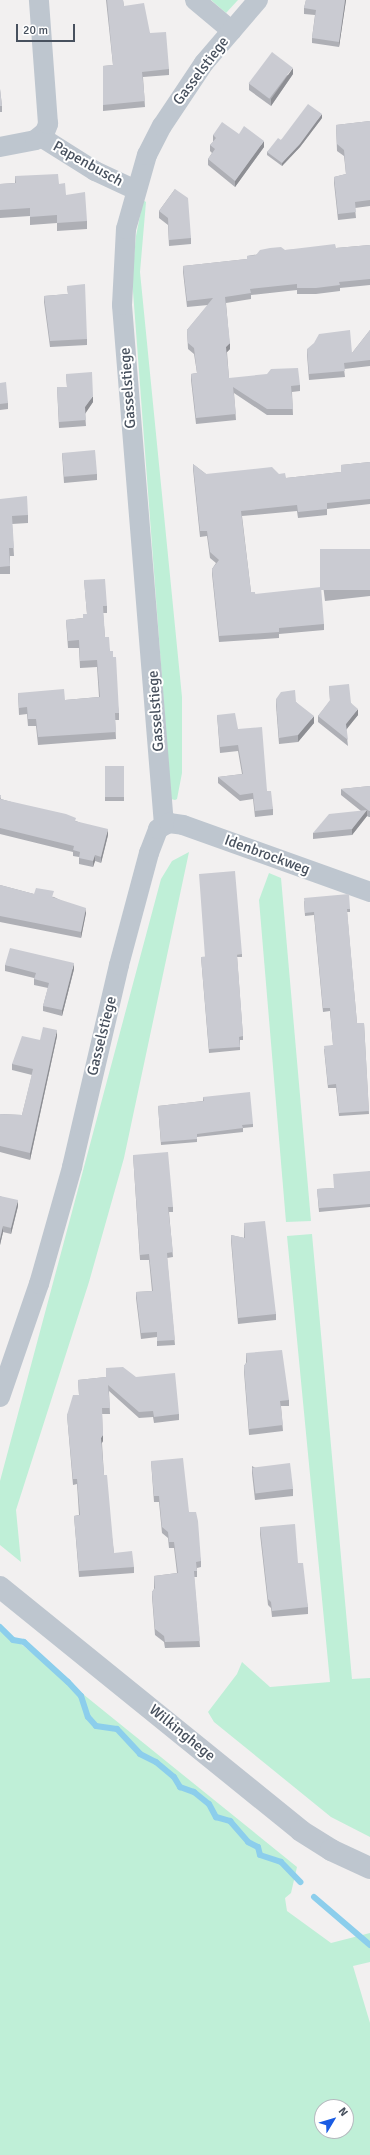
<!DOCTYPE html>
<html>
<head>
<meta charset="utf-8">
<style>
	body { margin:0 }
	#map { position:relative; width:370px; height:2155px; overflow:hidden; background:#f2f0f0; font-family:Signika,sans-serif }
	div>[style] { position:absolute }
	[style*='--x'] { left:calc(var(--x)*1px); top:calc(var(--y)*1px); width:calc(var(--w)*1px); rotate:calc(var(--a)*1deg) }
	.green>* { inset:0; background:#bfefd7 }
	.stream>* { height:6px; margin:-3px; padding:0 3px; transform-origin:3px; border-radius:3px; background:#8cceec }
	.minor>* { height:20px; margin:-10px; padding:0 10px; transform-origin:10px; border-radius:10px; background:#bec6cf }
	.tertiary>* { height:22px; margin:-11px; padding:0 11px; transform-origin:11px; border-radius:11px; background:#bec6cf }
	.wall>* { inset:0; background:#aeafb5; transform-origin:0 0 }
	.shaded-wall>* { inset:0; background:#8d8e93 }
	.building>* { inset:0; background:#cacbd2; transform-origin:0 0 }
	span { translate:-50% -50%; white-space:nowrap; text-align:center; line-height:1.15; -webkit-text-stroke:4px #fff; paint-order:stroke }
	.street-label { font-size:15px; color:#48515e }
	.north { position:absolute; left:314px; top:2099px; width:40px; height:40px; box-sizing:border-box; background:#fff; border:1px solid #b6b9bf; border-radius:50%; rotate:52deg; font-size:11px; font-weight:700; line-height:16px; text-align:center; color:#48515e }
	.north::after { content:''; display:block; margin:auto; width:14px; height:18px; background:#1a5ce3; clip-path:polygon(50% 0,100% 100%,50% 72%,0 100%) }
	.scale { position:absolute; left:16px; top:24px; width:59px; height:18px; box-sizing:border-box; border:2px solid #48515e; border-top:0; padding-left:5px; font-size:12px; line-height:14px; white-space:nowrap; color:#48515e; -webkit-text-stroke:3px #fff; paint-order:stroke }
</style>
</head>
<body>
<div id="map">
	<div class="green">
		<i style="clip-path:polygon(211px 0,238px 0,226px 13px)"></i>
		<i style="clip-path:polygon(143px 200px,146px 202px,140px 272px,182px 697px,182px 773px,177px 799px,175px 800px,171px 799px,132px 278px,136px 236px)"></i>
		<i style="clip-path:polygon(189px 852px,124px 1158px,89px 1282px,16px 1510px,21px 1562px,0 1545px,0 1481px,161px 879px,172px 861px)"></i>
		<i style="clip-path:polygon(269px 873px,281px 878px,311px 1221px,286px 1222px,259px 900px)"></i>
		<i style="clip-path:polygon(312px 1234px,352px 1679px,370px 1678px,370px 1837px,331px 1817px,214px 1722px,208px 1712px,237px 1674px,242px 1662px,270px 1687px,330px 1682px,287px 1236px)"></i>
		<i style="clip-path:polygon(evenodd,0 1627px,297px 1867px,291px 1893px,285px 1898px,287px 1911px,331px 1943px,370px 1933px,370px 1962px,353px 1966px,370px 2023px,370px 2155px,0 2155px,0 1627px,322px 2107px,346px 2107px,346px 2131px,322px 2131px,322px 2107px)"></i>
	</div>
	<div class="stream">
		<i style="--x:0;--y:1627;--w:18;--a:45"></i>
		<i style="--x:13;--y:1640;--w:11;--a:10"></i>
		<i style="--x:24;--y:1642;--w:59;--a:42.3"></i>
		<i style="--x:68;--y:1682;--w:19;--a:47"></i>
		<i style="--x:81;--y:1696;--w:22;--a:72"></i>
		<i style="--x:88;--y:1717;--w:12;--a:48"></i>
		<i style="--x:96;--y:1726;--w:21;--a:8"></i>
		<i style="--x:117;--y:1729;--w:34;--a:47"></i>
		<i style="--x:140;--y:1754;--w:18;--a:27"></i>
		<i style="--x:156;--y:1762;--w:23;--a:40"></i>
		<i style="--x:174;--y:1777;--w:12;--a:59"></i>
		<i style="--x:180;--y:1787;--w:15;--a:20"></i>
		<i style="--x:194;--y:1792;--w:19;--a:39"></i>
		<i style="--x:209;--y:1804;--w:15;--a:62"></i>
		<i style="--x:216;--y:1817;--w:15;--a:16"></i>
		<i style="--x:230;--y:1821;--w:28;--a:49"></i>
		<i style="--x:248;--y:1842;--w:11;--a:27"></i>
		<i style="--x:258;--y:1847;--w:8;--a:76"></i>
		<i style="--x:260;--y:1855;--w:22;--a:18"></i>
		<i style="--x:281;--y:1862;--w:28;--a:46"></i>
		<i style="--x:314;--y:1897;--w:74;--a:40.6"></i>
	</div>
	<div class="minor">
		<i style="--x:195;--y:0;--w:48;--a:40"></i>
		<i style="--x:41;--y:137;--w:64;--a:32.2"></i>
		<i style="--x:95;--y:171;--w:45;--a:24.9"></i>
		<i style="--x:0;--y:147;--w:36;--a:-11"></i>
		<i style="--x:35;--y:140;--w:13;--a:-39"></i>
		<i style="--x:45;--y:132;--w:9;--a:-69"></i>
		<i style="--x:48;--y:124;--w:124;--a:-94.2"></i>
		<i style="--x:164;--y:825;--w:522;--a:-94.62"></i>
		<i style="--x:122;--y:305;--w:76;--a:-87"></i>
		<i style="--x:126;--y:229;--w:77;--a:-74.2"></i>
		<i style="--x:147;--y:155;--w:33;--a:-63"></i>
		<i style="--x:162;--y:126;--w:76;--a:-56.3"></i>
		<i style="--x:204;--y:63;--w:83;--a:-49.4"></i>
		<i style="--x:0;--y:1397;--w:120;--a:-71"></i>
		<i style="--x:39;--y:1284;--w:122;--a:-74.2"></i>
		<i style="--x:72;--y:1167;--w:207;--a:-76.9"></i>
		<i style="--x:119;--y:965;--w:116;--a:-75"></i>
		<i style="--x:149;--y:853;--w:26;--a:-69"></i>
		<i style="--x:158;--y:829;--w:13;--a:-29"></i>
		<i style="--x:169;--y:823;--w:14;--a:8"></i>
		<i style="--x:183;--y:825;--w:199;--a:19.7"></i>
	</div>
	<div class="tertiary">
		<i style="--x:0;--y:1587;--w:387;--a:39"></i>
		<i style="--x:301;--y:1831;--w:36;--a:32"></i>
		<i style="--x:331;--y:1850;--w:43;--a:24.8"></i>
	</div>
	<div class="wall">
		<i style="clip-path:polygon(106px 0,123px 0,124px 6px,150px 33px,169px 69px,169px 75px,143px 77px,145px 107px,103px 111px,103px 66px,113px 65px)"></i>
		<i style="clip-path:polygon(306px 0,346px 0,339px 47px,312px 43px,312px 38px,315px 15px,304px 14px,304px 8px)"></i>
		<i style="clip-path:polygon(293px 74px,271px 106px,249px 90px,249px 83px)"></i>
		<i style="clip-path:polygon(0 89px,2px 106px,2px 112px,0 112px)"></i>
		<i style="clip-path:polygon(322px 118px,300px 147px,282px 166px,267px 155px,267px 152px,281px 140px)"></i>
		<i style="clip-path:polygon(370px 121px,370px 206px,355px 208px,356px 218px,338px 220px,334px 183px,334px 177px,346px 174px,344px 156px,337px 151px,336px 125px)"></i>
		<i style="clip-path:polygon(239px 134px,264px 147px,235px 187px,208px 165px,208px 159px,212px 153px,210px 151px,210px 145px,213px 142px,213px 135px)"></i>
		<i style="clip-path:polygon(15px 176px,59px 184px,66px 195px,87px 221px,87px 229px,57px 231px,57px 223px,30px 225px,30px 216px,0 218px,0 184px,15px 183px)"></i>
		<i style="clip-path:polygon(175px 189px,191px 238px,191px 244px,169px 246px,168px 225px,159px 218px,159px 211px)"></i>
		<i style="clip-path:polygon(370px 245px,370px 285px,340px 288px,340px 291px,316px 294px,297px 294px,297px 290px,251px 295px,251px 299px,226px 303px,230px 349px,227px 352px,229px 378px,300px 385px,300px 391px,292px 392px,293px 415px,267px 415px,234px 393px,236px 420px,196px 424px,191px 380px,191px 374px,197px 373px,194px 354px,188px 349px,187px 330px,208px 305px,187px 307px,183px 272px,183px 266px,247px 259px,247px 256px,285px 250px,336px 248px)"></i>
		<i style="clip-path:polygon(67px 286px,87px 339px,87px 345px,50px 347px,44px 302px,44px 296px,68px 294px)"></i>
		<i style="clip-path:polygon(370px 330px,370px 366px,344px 369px,345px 377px,309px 380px,307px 355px,307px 349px,352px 353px)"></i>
		<i style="clip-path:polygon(66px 374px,93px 402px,85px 413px,86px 426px,59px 428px,57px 387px,67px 387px)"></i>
		<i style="clip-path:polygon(0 383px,8px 403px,8px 409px,0 410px)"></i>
		<i style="clip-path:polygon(62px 453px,97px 474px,97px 480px,64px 483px)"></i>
		<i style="clip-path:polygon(370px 462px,370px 504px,327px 509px,327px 515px,298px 518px,297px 511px,242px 516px,251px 592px,324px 624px,324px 630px,279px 634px,279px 638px,219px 642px,212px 574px,212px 569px,216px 563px,210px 558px,207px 536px,200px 537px,193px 469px,193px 464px,206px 474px,279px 474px,286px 478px,341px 472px,341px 465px)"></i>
		<i style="clip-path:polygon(0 499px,28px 515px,28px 523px,12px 524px,14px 556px,10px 556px,10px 574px,0 574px)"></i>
		<i style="clip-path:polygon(370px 549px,370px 596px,325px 601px,320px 561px,320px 555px)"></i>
		<i style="clip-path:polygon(84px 580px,107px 606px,107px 613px,103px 613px,105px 637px,110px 651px,119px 713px,119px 720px,115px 720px,116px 739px,38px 745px,36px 726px,28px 726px,27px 714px,19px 715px,18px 693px,65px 700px,99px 697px,97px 667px,80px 668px,79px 648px,68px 648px,66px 620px,83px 618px,87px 614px)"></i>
		<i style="clip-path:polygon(329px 686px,351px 703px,358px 715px,346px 729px,348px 746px,318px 722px,318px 716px,330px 701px)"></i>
		<i style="clip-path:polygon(276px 699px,296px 702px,314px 723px,298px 742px,279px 744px,276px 705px)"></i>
		<i style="clip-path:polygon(217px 715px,238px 729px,267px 791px,273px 809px,273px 815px,255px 817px,253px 799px,240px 801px,218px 783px,218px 777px,242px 774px,238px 751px,220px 753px)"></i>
		<i style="left:105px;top:766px;width:19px;height:35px"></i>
		<i style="clip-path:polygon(370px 786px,370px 817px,369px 817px,367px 816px,352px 835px,313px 839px,313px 833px,361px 811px,341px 795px,341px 789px)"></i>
		<i style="clip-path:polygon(0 795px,1px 799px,76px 821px,108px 835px,101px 863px,95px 861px,93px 867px,79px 864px,79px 857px,73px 856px,73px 852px,0 834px)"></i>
		<i style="clip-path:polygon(0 885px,34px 894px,54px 897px,86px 913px,81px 938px,0 922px)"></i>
		<i style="clip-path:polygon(304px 901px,350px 909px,350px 912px,347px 912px,357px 1023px,364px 1023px,369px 1114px,339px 1116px,336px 1088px,328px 1088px,324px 1049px,333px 1045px,330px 1011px,323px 1012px,314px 915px,305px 916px)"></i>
		<i style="clip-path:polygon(242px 954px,242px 957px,237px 957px,243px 1036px,243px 1040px,240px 1040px,240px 1050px,209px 1053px,201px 957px)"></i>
		<i style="clip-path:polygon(5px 965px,74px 969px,62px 1016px,43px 1011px,43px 1006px,48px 988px,34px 985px,34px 978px,5px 971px)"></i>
		<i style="clip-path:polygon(57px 1036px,30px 1160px,0 1152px,0 1114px,22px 1115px,32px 1075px,12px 1070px,12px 1064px,40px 1040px)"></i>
		<i style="clip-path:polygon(203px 1097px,253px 1124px,253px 1127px,243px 1128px,243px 1132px,197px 1137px,197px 1142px,161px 1145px,158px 1106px,203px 1101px)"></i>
		<i style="clip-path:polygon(133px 1155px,173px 1207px,173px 1212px,169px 1212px,173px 1257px,167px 1258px,175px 1345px,157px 1346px,157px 1337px,141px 1339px,136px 1298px,136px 1292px,152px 1291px,149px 1260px,140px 1260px)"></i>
		<i style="clip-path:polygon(370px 1171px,370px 1207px,319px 1212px,317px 1189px,334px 1188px)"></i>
		<i style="clip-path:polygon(0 1196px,18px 1206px,11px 1234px,3px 1232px,0 1245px)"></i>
		<i style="clip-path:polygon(244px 1223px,276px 1314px,276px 1320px,238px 1324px,231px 1241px,231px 1235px,244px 1238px)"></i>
		<i style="clip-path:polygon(246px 1353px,289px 1400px,289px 1406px,281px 1406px,283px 1431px,249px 1435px,244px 1372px,244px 1366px,246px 1363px)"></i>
		<i style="clip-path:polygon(106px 1368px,179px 1414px,179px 1420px,154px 1423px,153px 1417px,139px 1418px,109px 1391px,110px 1414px,102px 1414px,103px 1441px,102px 1443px,104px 1475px,114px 1553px,134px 1567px,134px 1573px,79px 1577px,74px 1516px,79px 1515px,77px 1484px,73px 1485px,67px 1415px,79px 1395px,78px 1380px,106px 1377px)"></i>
		<i style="clip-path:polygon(151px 1461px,189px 1512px,201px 1561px,201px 1567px,197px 1568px,197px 1577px,194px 1577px,200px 1647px,165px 1648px,164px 1642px,155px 1635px,152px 1597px,152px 1592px,154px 1589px,154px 1576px,177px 1573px,174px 1548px,169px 1548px,168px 1538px,162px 1533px,159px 1502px,154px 1502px)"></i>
		<i style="clip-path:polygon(252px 1466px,293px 1489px,293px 1496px,255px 1500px,252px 1473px)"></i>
		<i style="clip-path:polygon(260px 1527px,298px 1563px,308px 1607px,308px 1614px,272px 1617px,271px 1608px,268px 1605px,260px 1534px)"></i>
	</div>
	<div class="shaded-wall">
		<i style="clip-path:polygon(345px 0,346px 0,339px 47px,339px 42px)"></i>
		<i style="clip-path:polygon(293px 68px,293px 74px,271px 106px,271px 99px)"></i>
		<i style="clip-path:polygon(322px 114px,322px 118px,300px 147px,282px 166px,282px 163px)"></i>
		<i style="clip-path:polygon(264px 141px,264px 147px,235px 187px,235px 181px)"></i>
		<i style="clip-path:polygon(230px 343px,230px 349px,226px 353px,226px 347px)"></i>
		<i style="clip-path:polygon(93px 396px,93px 402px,85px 414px,85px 407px)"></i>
		<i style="clip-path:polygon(358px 709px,358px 715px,346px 730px,346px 724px)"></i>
		<i style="clip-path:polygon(314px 716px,314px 723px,298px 742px,298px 735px)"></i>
		<i style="clip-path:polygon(367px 810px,367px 816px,352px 835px,352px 829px)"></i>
		<i style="clip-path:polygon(108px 829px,108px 835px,101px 863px,101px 857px)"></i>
		<i style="clip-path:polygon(95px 855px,95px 861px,93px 867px,93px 861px)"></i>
		<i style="clip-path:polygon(86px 908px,86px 913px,81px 938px,81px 932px)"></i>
		<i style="clip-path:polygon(74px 963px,74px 969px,62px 1016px,62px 1010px)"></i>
		<i style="clip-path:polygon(57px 1030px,57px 1036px,30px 1160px,30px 1153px)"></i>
		<i style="clip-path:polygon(18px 1200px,18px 1206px,11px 1234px,11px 1228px)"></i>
		<i style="clip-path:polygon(3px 1226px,3px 1232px,0 1245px,0 1239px)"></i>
		<i style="clip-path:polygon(103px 1435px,103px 1441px,101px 1444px,101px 1438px)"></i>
	</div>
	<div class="building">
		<i style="clip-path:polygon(107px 0,123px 0,124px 6px,144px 3px,150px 33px,166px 32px,169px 69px,142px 72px,145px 101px,103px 105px,103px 66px,113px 65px)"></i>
		<i style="clip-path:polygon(306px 0,345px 0,339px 42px,312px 38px,316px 10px,304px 8px)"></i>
		<i style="left:272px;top:52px;width:26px;height:39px;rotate:37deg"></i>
		<i style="clip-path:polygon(0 89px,2px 106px,0 106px)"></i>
		<i style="clip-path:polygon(308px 104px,322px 114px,300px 144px,282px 163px,267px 152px,278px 138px,281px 140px)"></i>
		<i style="clip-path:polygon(370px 121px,370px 200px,355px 202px,356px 212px,338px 214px,334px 177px,346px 174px,344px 150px,337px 144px,336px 125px)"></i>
		<i style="clip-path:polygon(222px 122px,239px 134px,244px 126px,264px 141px,235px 181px,208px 159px,215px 149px,210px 145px,216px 138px,213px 135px)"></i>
		<i style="clip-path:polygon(58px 174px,59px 184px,65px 183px,66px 195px,85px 192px,87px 221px,57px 223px,57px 215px,30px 217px,30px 208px,0 210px,0 184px,16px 183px,15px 176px)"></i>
		<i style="clip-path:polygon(175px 189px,188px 198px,191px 238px,169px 240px,168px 218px,159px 211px)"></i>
		<i style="clip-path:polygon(335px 244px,336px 248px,370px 245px,370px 279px,339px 282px,340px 285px,316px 288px,297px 288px,297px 284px,250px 289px,251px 293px,225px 297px,230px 343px,226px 347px,229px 378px,267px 374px,271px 369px,298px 368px,300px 385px,291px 386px,293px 409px,267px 409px,233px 387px,236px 414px,196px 418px,191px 374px,197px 373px,194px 348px,188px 343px,187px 330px,213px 298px,187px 301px,183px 266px,247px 259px,247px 256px,256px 255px,260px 250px,270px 248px,281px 247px,285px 250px)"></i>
		<i style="clip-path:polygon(85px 284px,87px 339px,50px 341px,44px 296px,68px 294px,67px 286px)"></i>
		<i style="clip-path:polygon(350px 330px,352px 353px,370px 330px,370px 360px,344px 363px,345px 371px,309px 374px,307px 349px,314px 343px,319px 334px)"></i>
		<i style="clip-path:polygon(92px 372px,93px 396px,85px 407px,86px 420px,59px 422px,57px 387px,67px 387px,66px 374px)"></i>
		<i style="clip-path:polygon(6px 382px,8px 403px,0 404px,0 383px)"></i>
		<i style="left:95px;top:450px;width:24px;height:33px;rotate:85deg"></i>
		<i style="clip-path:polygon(370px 462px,370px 499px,327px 503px,327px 509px,298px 512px,297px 505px,241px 511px,251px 592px,255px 592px,255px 594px,321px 587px,324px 624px,279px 628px,279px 632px,219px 636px,212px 569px,219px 560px,210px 552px,207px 531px,200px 531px,193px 464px,206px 474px,272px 467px,279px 474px,285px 473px,286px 478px,341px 472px,341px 465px)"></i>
		<i style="clip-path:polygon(27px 496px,28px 515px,12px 516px,14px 548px,9px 548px,10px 566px,0 567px,0 499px)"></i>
		<i style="left:370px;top:549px;width:41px;height:50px;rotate:90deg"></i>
		<i style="clip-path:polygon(105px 579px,107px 606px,103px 606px,105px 637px,109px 637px,110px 651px,113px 651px,113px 657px,116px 657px,119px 713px,115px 713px,116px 732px,38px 737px,36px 719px,28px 719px,27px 707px,19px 708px,18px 693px,64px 689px,65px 700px,100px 697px,97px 660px,80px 661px,79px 640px,68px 641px,66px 620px,83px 618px,83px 614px,87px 614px,84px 580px)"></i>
		<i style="clip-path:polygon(349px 684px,351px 703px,358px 709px,346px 724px,348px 740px,318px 716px,330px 700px,329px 686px)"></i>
		<i style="clip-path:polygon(295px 690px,296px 702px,314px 716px,298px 735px,279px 738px,276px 699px,281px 692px)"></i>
		<i style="clip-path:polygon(235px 713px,238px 729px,262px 727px,267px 791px,271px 791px,273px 809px,255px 811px,253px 793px,240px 795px,218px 777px,243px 774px,238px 745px,220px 747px,217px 715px)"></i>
		<i style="left:105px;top:766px;width:19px;height:31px"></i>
		<i style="clip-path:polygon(370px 786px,370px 811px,369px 811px,341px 789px)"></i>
		<i style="clip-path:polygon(0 795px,1px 795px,0 799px,66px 814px,76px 818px,75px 821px,108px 829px,101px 857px,95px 855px,93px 861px,79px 858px,80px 852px,73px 850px,74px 846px,0 828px)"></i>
		<i style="clip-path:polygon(367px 810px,352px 829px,313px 833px,329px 814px)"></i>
		<i style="clip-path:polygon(235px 871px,242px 954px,237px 954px,243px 1036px,239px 1037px,240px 1047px,209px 1049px,201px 957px,205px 957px,199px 874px)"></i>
		<i style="clip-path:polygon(0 885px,34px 894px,36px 888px,54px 891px,52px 897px,86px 908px,81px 932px,0 916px)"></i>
		<i style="clip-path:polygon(349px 894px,350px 909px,347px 909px,357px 1023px,364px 1023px,369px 1111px,339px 1113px,336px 1084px,328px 1085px,324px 1046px,333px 1045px,330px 1008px,323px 1008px,314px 912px,305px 913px,304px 898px)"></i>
		<i style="clip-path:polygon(10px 948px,74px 963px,62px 1010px,43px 1006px,49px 983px,34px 979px,36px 973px,5px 965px)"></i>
		<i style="clip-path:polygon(43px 1027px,57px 1030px,30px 1153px,0 1146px,0 1114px,22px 1115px,33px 1069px,12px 1064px,22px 1036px,40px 1040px)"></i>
		<i style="clip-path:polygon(250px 1092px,253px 1124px,242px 1125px,243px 1128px,197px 1134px,197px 1139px,161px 1142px,158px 1106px,204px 1101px,203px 1097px)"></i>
		<i style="clip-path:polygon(168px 1152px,173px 1207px,168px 1207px,173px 1252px,167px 1253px,175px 1340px,157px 1341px,157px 1332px,141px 1333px,136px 1292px,153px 1291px,149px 1254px,140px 1255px,133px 1155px)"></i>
		<i style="clip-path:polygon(370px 1171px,370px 1204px,319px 1208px,317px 1189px,334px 1188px,333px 1174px)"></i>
		<i style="clip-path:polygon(0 1196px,18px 1200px,11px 1228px,3px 1226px,0 1239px)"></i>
		<i style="clip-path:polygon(265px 1221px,276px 1314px,238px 1318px,231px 1235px,245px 1238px,244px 1223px)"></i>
		<i style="clip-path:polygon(282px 1350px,289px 1400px,280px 1401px,283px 1425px,249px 1429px,244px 1366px,247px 1362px,246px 1353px)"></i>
		<i style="clip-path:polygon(123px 1367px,136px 1377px,175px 1373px,179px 1414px,154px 1417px,153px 1411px,139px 1412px,108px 1385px,110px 1408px,102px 1408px,103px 1435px,101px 1438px,104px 1475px,107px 1475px,114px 1553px,132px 1551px,134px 1567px,79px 1571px,74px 1516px,80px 1515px,77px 1479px,73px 1479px,67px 1415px,73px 1395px,79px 1395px,78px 1380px,106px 1377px,106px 1368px)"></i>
		<i style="clip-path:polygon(183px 1458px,189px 1512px,196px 1512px,198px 1521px,201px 1561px,196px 1562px,197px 1571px,194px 1571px,200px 1641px,165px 1642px,164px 1636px,155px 1629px,152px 1592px,155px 1588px,154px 1576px,178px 1573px,174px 1542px,169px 1542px,168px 1532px,162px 1527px,159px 1496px,154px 1496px,151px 1461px)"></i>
		<i style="left:290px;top:1463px;width:26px;height:38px;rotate:83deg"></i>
		<i style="clip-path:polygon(295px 1524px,298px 1563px,303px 1563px,308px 1607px,272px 1611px,271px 1602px,268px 1599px,260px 1527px)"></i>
	</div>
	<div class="street-label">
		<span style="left:201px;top:71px;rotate:-53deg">Gasselstiege</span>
		<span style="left:88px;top:164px;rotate:29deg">Papenbusch</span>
		<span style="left:128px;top:388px;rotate:-94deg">Gasselstiege</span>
		<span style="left:156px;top:711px;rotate:-94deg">Gasselstiege</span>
		<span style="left:267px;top:855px;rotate:20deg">Idenbrockweg</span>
		<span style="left:102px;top:1036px;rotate:-76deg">Gasselstiege</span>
		<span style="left:182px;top:1733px;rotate:39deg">Wilkinghege</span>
	</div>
	<div class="north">N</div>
	<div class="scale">20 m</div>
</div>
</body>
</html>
